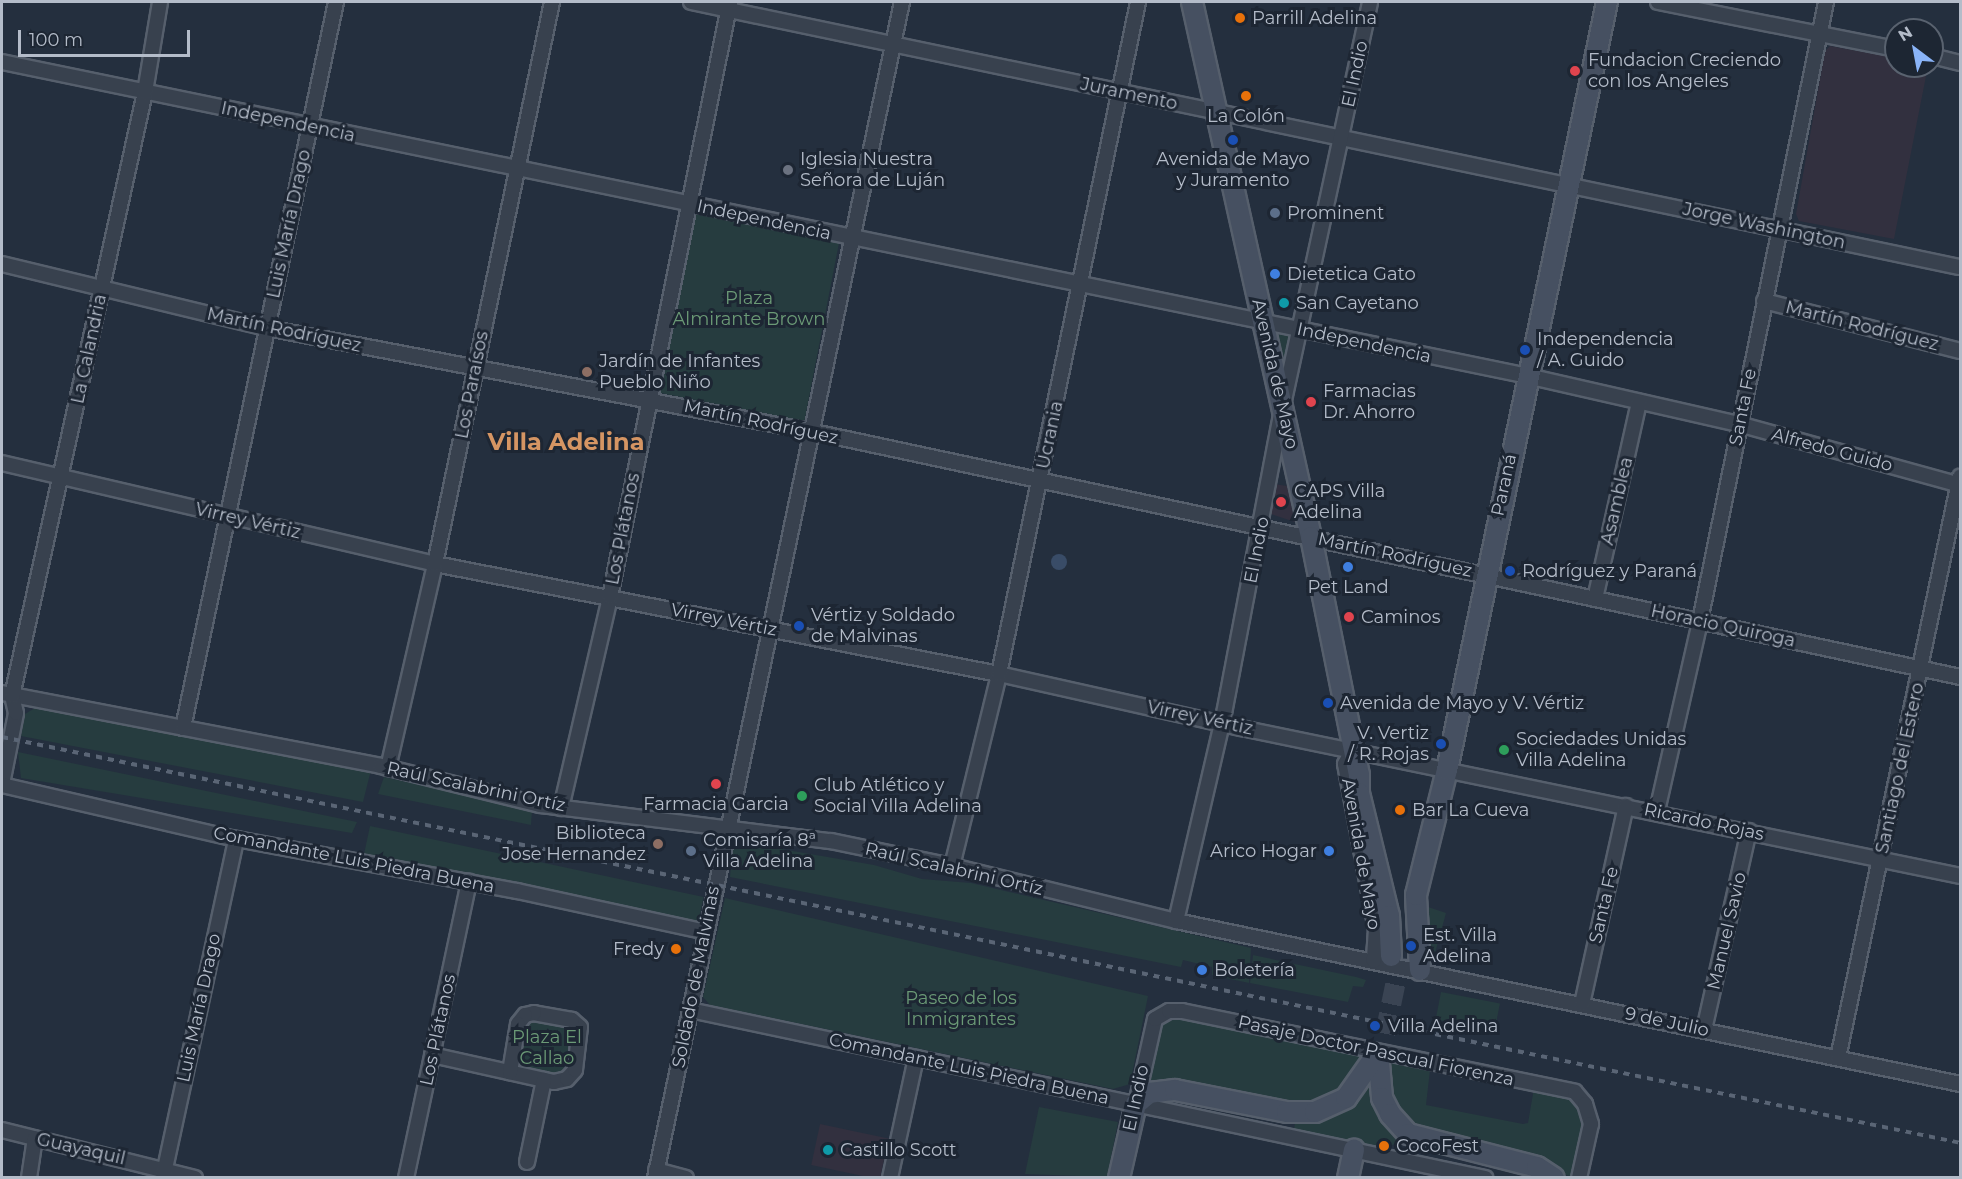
<!DOCTYPE html>
<html>
<head>
<meta charset="utf-8">
<style>
	body { margin:0 }
	#map { position:relative; width:1962px; height:1179px; overflow:hidden; background:#242f3e; font-family:Montserrat,sans-serif }
	div>[style] { position:absolute }
	[style*='--x'] { left:calc(var(--x)*1px); top:calc(var(--y)*1px); width:calc(var(--w)*1px); rotate:calc(var(--a)*1deg) }
	.medical>* { inset:0; background:#32303f; transform-origin:0 0 }
	.green>* { inset:0; background:#263c3f; transform-origin:0 0 }
	.water>* { inset:0; background:#394c67 }
	.round { border-radius:50% }
	.secondary-tunnel>* { height:20px; margin-top:-10px; transform-origin:0; background:repeating-linear-gradient(90deg,#3a4453 0 20px,transparent 0 30px) }
	.roads { filter:drop-shadow(2px 0 #565f6c) drop-shadow(-2px 0 #565f6c) drop-shadow(0 2px #565f6c) drop-shadow(0 -2px #565f6c) }
	.street>* { height:14px; margin:-7px; padding:0 7px; transform-origin:7px; border-radius:7px; background:#38414e }
	.secondary>* { height:20px; margin:-10px; padding:0 10px; transform-origin:10px; border-radius:10px; background:#465061 }
	.rail>* { height:4px; margin-top:-2px; transform-origin:0; background:repeating-linear-gradient(90deg,#5a6575 0 6px,transparent 0 12px) }
	.dots>* { width:16px; height:16px; translate:-50% -50%; box-sizing:border-box; border:3px solid #1d2633; border-radius:50% }
	span { translate:-50% -50%; white-space:nowrap; text-align:center; line-height:1.15; -webkit-text-stroke:6px #1d2633; paint-order:stroke }
	.poi-label { font-size:18px; color:#b4bcc9 }
	.left { translate:0 -50%; text-align:left }
	.right { translate:-100% -50%; text-align:right }
	.street-label { font-size:18px; color:#b4bcc9 }
	.park-label { font-size:18px; color:#6b9a76 }
	.district-label { font-size:24px; color:#d59563; font-weight:700 }
	.frame { position:absolute; inset:0; border:3px solid #b4bcc9; pointer-events:none }
	.north { position:absolute; left:1884px; top:18px; width:60px; height:60px; box-sizing:border-box; background:#1d2633; border:2px solid #59626f; border-radius:50%; rotate:328deg; font-size:16px; font-weight:700; line-height:24px; text-align:center; color:#b4bcc9 }
	.north::after { content:''; display:block; margin:auto; width:21px; height:27px; background:#8ab4f8; clip-path:polygon(50% 0,100% 100%,50% 72%,0 100%) }
	.scale { position:absolute; left:18px; top:30px; width:172px; height:27px; box-sizing:border-box; border:3px solid #b4bcc9; border-top:0; padding-left:8px; font-size:18px; line-height:21px; white-space:nowrap; color:#b4bcc9; -webkit-text-stroke:4px #1d2633; paint-order:stroke }
</style>
</head>
<body>
<div id="map">
	<div class="medical">
		<i style="clip-path:polygon(1830px 46px,1896px 58px,1896px 66px,1928px 66px,1894px 239px,1799px 221px,1796px 214px,1825px 51px)"></i>
		<i style="clip-path:polygon(1274px 484px,1287px 486px,1295px 522px,1271px 514px)"></i>
		<i style="left:820px;top:1124px;width:70px;height:42px;rotate:12deg"></i>
	</div>
	<div class="green">
		<i style="left:694px;top:208px;width:149px;height:188px;rotate:11deg"></i>
		<i style="clip-path:polygon(1273px 333px,1292px 336px,1287px 365px,1280px 364px)"></i>
		<i style="clip-path:polygon(35px 708px,371px 770px,363px 802px,21px 736px,25px 714px)"></i>
		<i style="clip-path:polygon(18px 752px,357px 822px,352px 833px,21px 778px)"></i>
		<i style="clip-path:polygon(384px 777px,532px 810px,531px 825px,378px 794px)"></i>
		<i style="left:370px;top:826px;width:341px;height:28px;rotate:12deg"></i>
		<i style="clip-path:polygon(741px 842px,874px 865px,922px 879px,971px 883px,1251px 948px,1249px 983px,1212px 975px,1212px 967px,1183px 960px,1181px 967px,730px 877px,732px 850px)"></i>
		<i style="clip-path:polygon(725px 898px,1148px 996px,1130px 1084px,1113px 1089px,710px 1005px,703px 997px)"></i>
		<i style="clip-path:polygon(1425px 906px,1446px 913px,1434px 957px,1428px 954px)"></i>
		<i style="clip-path:polygon(1253px 955px,1356px 977px,1366px 980px,1363px 987px,1353px 986px,1348px 1002px,1250px 983px)"></i>
		<i style="left:1441px;top:992px;width:60px;height:28px;rotate:11deg"></i>
		<i style="clip-path:polygon(1183px 1017px,1362px 1056px,1353px 1080px,1342px 1092px,1306px 1107px,1144px 1090px,1155px 1032px,1162px 1023px)"></i>
		<i style="clip-path:polygon(537px 1018px,566px 1024px,573px 1031px,568px 1068px,558px 1074px,547px 1076px,516px 1067px,523px 1027px)"></i>
		<i style="clip-path:polygon(1385px 1062px,1430px 1070px,1426px 1105px,1523px 1124px,1528px 1123px,1534px 1088px,1574px 1099px,1582px 1111px,1583px 1128px,1573px 1177px,1412px 1128px,1392px 1105px)"></i>
		<i style="clip-path:polygon(1373px 1064px,1404px 1139px,1383px 1150px,1294px 1130px,1295px 1122px,1323px 1118px)"></i>
		<i style="clip-path:polygon(1039px 1107px,1118px 1122px,1107px 1177px,1025px 1174px)"></i>
	</div>
	<div class="water">
		<i class="round" style="left:1051px;top:554px;width:16px;height:16px"></i>
	</div>
	<div class="secondary-tunnel">
		<i style="--x:1379;--y:1063;--w:108;--a:-78.3"></i>
	</div>
	<div class="roads">
		<div class="street">
			<i style="--x:691;--y:2;--w:1296;--a:11.8"></i>
			<i style="--x:1658;--y:2;--w:243;--a:11.2"></i>
			<i style="--x:1932;--y:56;--w:29;--a:14"></i>
			<i style="--x:2;--y:62;--w:1557;--a:11.63"></i>
			<i style="--x:1527;--y:376;--w:217;--a:12.8"></i>
			<i style="--x:1739;--y:424;--w:229;--a:15.4"></i>
			<i style="--x:2;--y:264;--w:273;--a:13.6"></i>
			<i style="--x:267;--y:328;--w:552;--a:10.76"></i>
			<i style="--x:809;--y:431;--w:1177;--a:12.06"></i>
			<i style="--x:1764;--y:301;--w:202;--a:14.3"></i>
			<i style="--x:2;--y:463;--w:445;--a:13.1"></i>
			<i style="--x:435;--y:564;--w:575;--a:11.04"></i>
			<i style="--x:999;--y:674;--w:248;--a:12.6"></i>
			<i style="--x:1241;--y:728;--w:734;--a:11.63"></i>
			<i style="--x:1595;--y:599;--w:202;--a:-77.4"></i>
			<i style="--x:2;--y:693;--w:386;--a:10.9"></i>
			<i style="--x:381;--y:766;--w:164;--a:13.8"></i>
			<i style="--x:540;--y:805;--w:293;--a:7.1"></i>
			<i style="--x:831;--y:841;--w:124;--a:11.7"></i>
			<i style="--x:952;--y:866;--w:231;--a:13.8"></i>
			<i style="--x:1176;--y:921;--w:801;--a:11.74"></i>
			<i style="--x:183;--y:728;--w:742;--a:-78.1"></i>
			<i style="--x:1353;--y:749;--w:17;--a:118"></i>
			<i style="--x:1345;--y:764;--w:168;--a:79.4"></i>
			<i style="--x:1376;--y:929;--w:32;--a:94"></i>
			<i style="--x:388;--y:768;--w:209;--a:-77"></i>
			<i style="--x:435;--y:564;--w:574;--a:-78.24"></i>
			<i style="--x:2;--y:784;--w:72;--a:-78.8"></i>
			<i style="--x:16;--y:713;--w:17;--a:-103"></i>
			<i style="--x:12;--y:696;--w:618;--a:-77.58"></i>
			<i style="--x:145;--y:92;--w:91;--a:-80.5"></i>
			<i style="--x:2;--y:785;--w:240;--a:13"></i>
			<i style="--x:236;--y:839;--w:286;--a:10.5"></i>
			<i style="--x:517;--y:891;--w:193;--a:12.2"></i>
			<i style="--x:561;--y:808;--w:217;--a:-76.9"></i>
			<i style="--x:610;--y:597;--w:607;--a:-78.6"></i>
			<i style="--x:1657;--y:811;--w:195;--a:-77.2"></i>
			<i style="--x:1700;--y:621;--w:632;--a:-78.49"></i>
			<i style="--x:952;--y:866;--w:198;--a:-76.2"></i>
			<i style="--x:999;--y:674;--w:686;--a:-78.31"></i>
			<i style="--x:1176;--y:921;--w:202;--a:-76.9"></i>
			<i style="--x:1222;--y:724;--w:325;--a:-79.2"></i>
			<i style="--x:1283;--y:405;--w:412;--a:-77.8"></i>
			<i style="--x:1582;--y:1004;--w:203;--a:-77.5"></i>
			<i style="--x:690;--y:1010;--w:813;--a:11.93"></i>
			<i style="--x:1704;--y:1030;--w:204;--a:-77.3"></i>
			<i style="--x:432;--y:1055;--w:125;--a:12.5"></i>
			<i style="--x:554;--y:1082;--w:13;--a:-13"></i>
			<i style="--x:567;--y:1079;--w:12;--a:-48"></i>
			<i style="--x:575;--y:1070;--w:43;--a:-83.4"></i>
			<i style="--x:580;--y:1027;--w:11;--a:-139"></i>
			<i style="--x:572;--y:1020;--w:39;--a:-170"></i>
			<i style="--x:534;--y:1013;--w:9;--a:167"></i>
			<i style="--x:525;--y:1015;--w:11;--a:128"></i>
			<i style="--x:518;--y:1024;--w:49;--a:99.5"></i>
			<i style="--x:1838;--y:1058;--w:594;--a:-78.14"></i>
			<i style="--x:1136;--y:1104;--w:87;--a:-77.4"></i>
			<i style="--x:1155;--y:1019;--w:16;--a:-30"></i>
			<i style="--x:1169;--y:1011;--w:13;--a:0"></i>
			<i style="--x:1182;--y:1011;--w:401;--a:11.6"></i>
			<i style="--x:1575;--y:1092;--w:16;--a:50"></i>
			<i style="--x:1585;--y:1104;--w:21;--a:73"></i>
			<i style="--x:1591;--y:1124;--w:55;--a:102.5"></i>
			<i style="--x:2;--y:1130;--w:199;--a:14"></i>
			<i style="--x:527;--y:1162;--w:84;--a:-78.3"></i>
			<i style="--x:656;--y:1170;--w:31;--a:15"></i>
			<i style="--x:29;--y:1178;--w:40;--a:-81.5"></i>
			<i style="--x:163;--y:1178;--w:347;--a:-77.8"></i>
			<i style="--x:406;--y:1178;--w:303;--a:-78"></i>
			<i style="--x:655;--y:1178;--w:1202;--a:-78.14"></i>
			<i style="--x:890;--y:1178;--w:123;--a:-77.8"></i>
		</div>
		<div class="secondary">
			<i style="--x:1192;--y:2;--w:548;--a:77.46"></i>
			<i style="--x:1311;--y:537;--w:243;--a:78.6"></i>
			<i style="--x:1359;--y:775;--w:18;--a:90"></i>
			<i style="--x:1359;--y:793;--w:127;--a:76.3"></i>
			<i style="--x:1389;--y:916;--w:40;--a:87.1"></i>
			<i style="--x:1420;--y:970;--w:75;--a:-93.1"></i>
			<i style="--x:1416;--y:895;--w:129;--a:-76.1"></i>
			<i style="--x:1447;--y:770;--w:784;--a:-78.23"></i>
			<i style="--x:1379;--y:1063;--w:35;--a:85"></i>
			<i style="--x:1382;--y:1098;--w:18;--a:63"></i>
			<i style="--x:1390;--y:1114;--w:27;--a:48"></i>
			<i style="--x:1408;--y:1134;--w:133;--a:14.3"></i>
			<i style="--x:1537;--y:1167;--w:20;--a:33"></i>
			<i style="--x:1119;--y:1178;--w:76;--a:-77.1"></i>
			<i style="--x:1136;--y:1104;--w:17;--a:-40"></i>
			<i style="--x:1149;--y:1093;--w:26;--a:-7"></i>
			<i style="--x:1175;--y:1090;--w:114;--a:11.1"></i>
			<i style="--x:1287;--y:1112;--w:28;--a:0"></i>
			<i style="--x:1315;--y:1112;--w:34;--a:-24"></i>
			<i style="--x:1346;--y:1098;--w:45;--a:-54.9"></i>
			<i style="--x:1348;--y:1178;--w:29;--a:-78"></i>
		</div>
	</div>
	<div class="rail">
		<i style="--x:2;--y:737;--w:2000;--a:11.71"></i>
	</div>
	<div class="dots">
		<i style="left:1240px;top:18px;background:#e8710a"></i>
		<i style="left:1575px;top:71px;background:#e0444e"></i>
		<i style="left:1246px;top:96px;background:#e8710a"></i>
		<i style="left:1233px;top:140px;background:#1a4fb4"></i>
		<i style="left:788px;top:170px;background:#6b7280"></i>
		<i style="left:1275px;top:213px;background:#5c6f8a"></i>
		<i style="left:1275px;top:274px;background:#3f7fe0"></i>
		<i style="left:1284px;top:303px;background:#0f9aa8"></i>
		<i style="left:1525px;top:350px;background:#1a4fb4"></i>
		<i style="left:587px;top:372px;background:#8d6e63"></i>
		<i style="left:1311px;top:402px;background:#e0444e"></i>
		<i style="left:1281px;top:502px;background:#e0444e"></i>
		<i style="left:1348px;top:567px;background:#3f7fe0"></i>
		<i style="left:1510px;top:571px;background:#1a4fb4"></i>
		<i style="left:1349px;top:617px;background:#e0444e"></i>
		<i style="left:799px;top:626px;background:#1a4fb4"></i>
		<i style="left:1328px;top:703px;background:#1a4fb4"></i>
		<i style="left:1441px;top:744px;background:#1a4fb4"></i>
		<i style="left:1504px;top:750px;background:#2e9e5b"></i>
		<i style="left:716px;top:784px;background:#e0444e"></i>
		<i style="left:802px;top:796px;background:#2e9e5b"></i>
		<i style="left:1400px;top:810px;background:#e8710a"></i>
		<i style="left:658px;top:844px;background:#8d6e63"></i>
		<i style="left:691px;top:851px;background:#5c6f8a"></i>
		<i style="left:1329px;top:851px;background:#3f7fe0"></i>
		<i style="left:1411px;top:946px;background:#1a4fb4"></i>
		<i style="left:676px;top:949px;background:#e8710a"></i>
		<i style="left:1202px;top:970px;background:#3f7fe0"></i>
		<i style="left:1375px;top:1026px;background:#1a4fb4"></i>
		<i style="left:1384px;top:1146px;background:#e8710a"></i>
		<i style="left:828px;top:1150px;background:#0f9aa8"></i>
	</div>
	<div class="poi-label">
		<span class="left" style="left:1252px;top:18px">Parrill Adelina</span>
		<span class="left" style="left:1588px;top:71px">Fundacion Creciendo<br>con los Angeles</span>
		<span style="left:1246px;top:116px">La Colón</span>
		<span class="left" style="left:800px;top:170px">Iglesia Nuestra<br>Señora de Luján</span>
		<span style="left:1233px;top:170px">Avenida de Mayo<br>y Juramento</span>
		<span class="left" style="left:1287px;top:213px">Prominent</span>
		<span class="left" style="left:1287px;top:274px">Dietetica Gato</span>
		<span class="left" style="left:1296px;top:303px">San Cayetano</span>
		<span class="left" style="left:1537px;top:350px">Independencia<br>/ A. Guido</span>
		<span class="left" style="left:599px;top:372px">Jardín de Infantes<br>Pueblo Niño</span>
		<span class="left" style="left:1323px;top:402px">Farmacias<br>Dr. Ahorro</span>
		<span class="left" style="left:1294px;top:502px">CAPS Villa<br>Adelina</span>
		<span class="left" style="left:1522px;top:571px">Rodríguez y Paraná</span>
		<span style="left:1348px;top:587px">Pet Land</span>
		<span class="left" style="left:811px;top:626px">Vértiz y Soldado<br>de Malvinas</span>
		<span class="left" style="left:1361px;top:617px">Caminos</span>
		<span class="left" style="left:1340px;top:703px">Avenida de Mayo y V. Vértiz</span>
		<span class="right" style="left:1429px;top:744px">V. Vertiz<br>/ R. Rojas</span>
		<span class="left" style="left:1516px;top:750px">Sociedades Unidas<br>Villa Adelina</span>
		<span class="left" style="left:814px;top:796px">Club Atlético y<br>Social Villa Adelina</span>
		<span style="left:716px;top:804px">Farmacia Garcia</span>
		<span class="left" style="left:1412px;top:810px">Bar La Cueva</span>
		<span class="right" style="left:646px;top:844px">Biblioteca<br>Jose Hernandez</span>
		<span class="left" style="left:703px;top:851px">Comisaría 8ª<br>Villa Adelina</span>
		<span class="right" style="left:1317px;top:851px">Arico Hogar</span>
		<span class="left" style="left:1423px;top:946px">Est. Villa<br>Adelina</span>
		<span class="right" style="left:664px;top:949px">Fredy</span>
		<span class="left" style="left:1214px;top:970px">Boletería</span>
		<span class="left" style="left:1388px;top:1026px">Villa Adelina</span>
		<span class="left" style="left:1396px;top:1146px">CocoFest</span>
		<span class="left" style="left:840px;top:1150px">Castillo Scott</span>
	</div>
	<div class="street-label">
		<span style="left:1355px;top:74px;rotate:-78deg">El Indio</span>
		<span style="left:1129px;top:94px;rotate:12deg">Juramento</span>
		<span style="left:288px;top:122px;rotate:12deg">Independencia</span>
		<span style="left:764px;top:220px;rotate:12deg">Independencia</span>
		<span style="left:289px;top:224px;rotate:-78deg">Luis María Drago</span>
		<span style="left:1764px;top:226px;rotate:12deg">Jorge Washington</span>
		<span style="left:1862px;top:326px;rotate:14deg">Martín Rodríguez</span>
		<span style="left:284px;top:330px;rotate:12deg">Martín Rodríguez</span>
		<span style="left:1364px;top:343px;rotate:12deg">Independencia</span>
		<span style="left:89px;top:349px;rotate:-78deg">La Calandria</span>
		<span style="left:1275px;top:374px;rotate:77deg">Avenida de Mayo</span>
		<span style="left:472px;top:385px;rotate:-79deg">Los Paraísos</span>
		<span style="left:1743px;top:407px;rotate:-79deg">Santa Fe</span>
		<span style="left:761px;top:422px;rotate:12deg">Martín Rodríguez</span>
		<span style="left:1050px;top:435px;rotate:-78deg">Ucrania</span>
		<span style="left:1832px;top:450px;rotate:15deg">Alfredo Guido</span>
		<span style="left:1504px;top:485px;rotate:-78deg">Paraná</span>
		<span style="left:1617px;top:501px;rotate:-77deg">Asamblea</span>
		<span style="left:248px;top:521px;rotate:13deg">Virrey Vértiz</span>
		<span style="left:623px;top:529px;rotate:-79deg">Los Plátanos</span>
		<span style="left:1257px;top:550px;rotate:-79deg">El Indio</span>
		<span style="left:1395px;top:555px;rotate:12deg">Martín Rodríguez</span>
		<span style="left:724px;top:620px;rotate:11deg">Virrey Vértiz</span>
		<span style="left:1723px;top:626px;rotate:12deg">Horacio Quiroga</span>
		<span style="left:1200px;top:718px;rotate:12deg">Virrey Vértiz</span>
		<span style="left:1900px;top:768px;rotate:-78deg">Santiago del Estero</span>
		<span style="left:476px;top:787px;rotate:12deg">Raúl Scalabrini Ortíz</span>
		<span style="left:1704px;top:822px;rotate:12deg">Ricardo Rojas</span>
		<span style="left:1361px;top:854px;rotate:80deg">Avenida de Mayo</span>
		<span style="left:354px;top:860px;rotate:11deg">Comandante Luis Piedra Buena</span>
		<span style="left:954px;top:869px;rotate:13deg">Raúl Scalabrini Ortíz</span>
		<span style="left:1604px;top:905px;rotate:-77deg">Santa Fe</span>
		<span style="left:1727px;top:931px;rotate:-77deg">Manuel Savio</span>
		<span style="left:696px;top:977px;rotate:-79deg">Soldado de Malvinas</span>
		<span style="left:199px;top:1008px;rotate:-78deg">Luis María Drago</span>
		<span style="left:1667px;top:1022px;rotate:12deg">9 de Julio</span>
		<span style="left:438px;top:1030px;rotate:-78deg">Los Plátanos</span>
		<span style="left:1376px;top:1051px;rotate:12deg">Pasaje Doctor Pascual Fiorenza</span>
		<span style="left:969px;top:1069px;rotate:12deg">Comandante Luis Piedra Buena</span>
		<span style="left:1136px;top:1098px;rotate:-78deg">El Indio</span>
		<span style="left:81px;top:1149px;rotate:13deg">Guayaquil</span>
	</div>
	<div class="park-label">
		<span style="left:749px;top:309px">Plaza<br>Almirante Brown</span>
		<span style="left:961px;top:1009px">Paseo de los<br>Inmigrantes</span>
		<span style="left:547px;top:1048px">Plaza El<br>Callao</span>
	</div>
	<div class="district-label">
		<span style="left:566px;top:442px">Villa Adelina</span>
	</div>
	<div class="frame"></div>
	<div class="north">N</div>
	<div class="scale">100 m</div>
</div>
</body>
</html>
